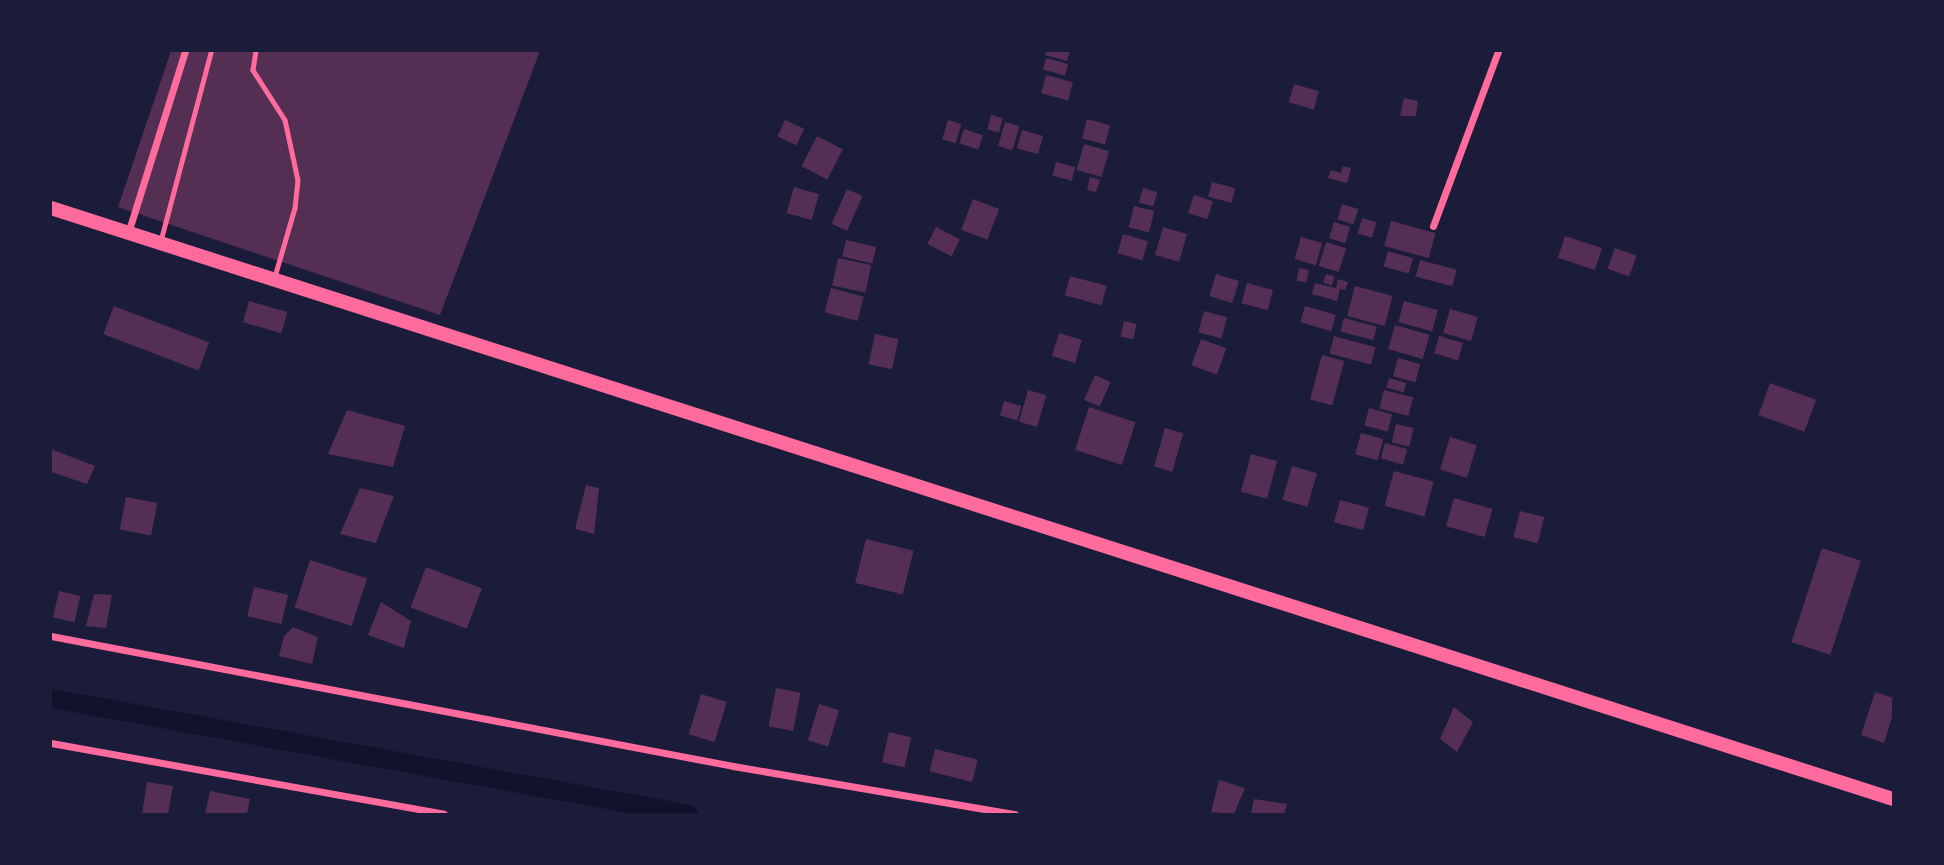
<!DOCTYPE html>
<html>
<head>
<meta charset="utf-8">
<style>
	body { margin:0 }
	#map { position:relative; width:1944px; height:865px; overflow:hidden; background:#1b1b3a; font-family:"Exo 2",sans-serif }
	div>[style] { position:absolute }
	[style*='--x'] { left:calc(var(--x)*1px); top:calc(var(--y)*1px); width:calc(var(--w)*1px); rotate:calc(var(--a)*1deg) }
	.canal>* { height:19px; margin:-9.5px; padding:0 9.5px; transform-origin:9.5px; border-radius:9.5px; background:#12122b }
	.building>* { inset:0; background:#542f53; transform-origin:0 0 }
	.service>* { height:4.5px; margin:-2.25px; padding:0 2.25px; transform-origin:2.25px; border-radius:2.25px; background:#ff6b9d }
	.minor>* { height:7px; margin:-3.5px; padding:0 3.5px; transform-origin:3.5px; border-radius:3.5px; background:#ff6b9d }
	.primary>* { height:14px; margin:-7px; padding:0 7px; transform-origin:7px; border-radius:7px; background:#ff6b9d }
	span { translate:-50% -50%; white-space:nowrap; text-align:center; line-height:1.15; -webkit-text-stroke:5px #1b1b3a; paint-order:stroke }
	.frame { position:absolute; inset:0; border:52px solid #1b1b3a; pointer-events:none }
</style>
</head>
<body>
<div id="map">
	<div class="canal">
		<i style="--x:51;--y:698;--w:648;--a:10.3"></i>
	</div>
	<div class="building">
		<i style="clip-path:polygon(171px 51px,540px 51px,440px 315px,118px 207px)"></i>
		<i style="clip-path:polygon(1047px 51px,1070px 51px,1067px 61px,1045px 55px)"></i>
		<i style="left:1046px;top:58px;width:23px;height:12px;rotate:15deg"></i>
		<i style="left:1046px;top:75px;width:28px;height:19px;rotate:15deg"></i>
		<i style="left:1294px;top:84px;width:26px;height:19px;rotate:16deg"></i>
		<i style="clip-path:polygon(1404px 98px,1418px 101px,1416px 116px,1400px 116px)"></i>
		<i style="left:991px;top:115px;width:12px;height:15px;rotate:14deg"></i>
		<i style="left:1087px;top:119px;width:24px;height:20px;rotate:15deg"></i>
		<i style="left:785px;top:120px;width:21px;height:18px;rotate:25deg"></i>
		<i style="left:948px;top:120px;width:14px;height:20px;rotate:17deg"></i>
		<i style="left:1005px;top:122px;width:15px;height:25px;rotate:16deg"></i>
		<i style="left:964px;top:129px;width:20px;height:15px;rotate:18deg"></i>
		<i style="left:1022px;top:130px;width:22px;height:19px;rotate:16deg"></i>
		<i style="left:817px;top:136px;width:29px;height:34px;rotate:27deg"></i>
		<i style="left:1084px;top:144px;width:26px;height:27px;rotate:16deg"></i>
		<i style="left:1056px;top:162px;width:20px;height:14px;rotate:15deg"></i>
		<i style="clip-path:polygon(1343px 166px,1351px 168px,1347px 183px,1328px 178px,1331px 170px,1341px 173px)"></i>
		<i style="clip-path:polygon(1090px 177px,1100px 180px,1096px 192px,1087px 190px)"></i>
		<i style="left:1212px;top:182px;width:24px;height:15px;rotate:15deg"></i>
		<i style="left:794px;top:187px;width:26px;height:27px;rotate:16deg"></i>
		<i style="left:1143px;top:188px;width:15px;height:15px;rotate:16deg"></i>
		<i style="left:847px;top:189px;width:17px;height:38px;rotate:24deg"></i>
		<i style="left:1194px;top:195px;width:20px;height:19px;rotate:18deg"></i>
		<i style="left:973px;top:199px;width:28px;height:33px;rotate:21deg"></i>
		<i style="left:1342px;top:204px;width:17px;height:16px;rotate:17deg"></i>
		<i style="left:1134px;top:206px;width:21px;height:22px;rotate:14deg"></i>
		<i style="left:1362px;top:218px;width:15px;height:16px;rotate:16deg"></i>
		<i style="left:1391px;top:221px;width:46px;height:26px;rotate:15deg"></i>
		<i style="left:1334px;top:222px;width:17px;height:17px;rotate:17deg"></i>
		<i style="left:936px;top:227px;width:27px;height:19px;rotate:27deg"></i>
		<i style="left:1163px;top:227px;width:25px;height:29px;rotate:16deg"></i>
		<i style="left:1123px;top:234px;width:26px;height:20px;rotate:16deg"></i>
		<i style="left:1565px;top:236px;width:39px;height:23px;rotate:18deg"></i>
		<i style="left:1301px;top:237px;width:22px;height:23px;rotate:16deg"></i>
		<i style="left:846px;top:240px;width:31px;height:17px;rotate:13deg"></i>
		<i style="left:1326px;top:242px;width:21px;height:25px;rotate:17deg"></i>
		<i style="left:1615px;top:248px;width:23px;height:22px;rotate:20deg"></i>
		<i style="left:1388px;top:251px;width:26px;height:16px;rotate:16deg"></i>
		<i style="left:838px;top:258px;width:34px;height:28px;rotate:12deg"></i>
		<i style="left:1420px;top:260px;width:38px;height:17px;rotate:15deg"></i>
		<i style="left:1299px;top:268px;width:10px;height:13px;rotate:11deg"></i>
		<i style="left:1216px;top:274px;width:24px;height:23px;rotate:17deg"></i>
		<i style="left:1326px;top:274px;width:9px;height:9px;rotate:18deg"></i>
		<i style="left:1070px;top:276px;width:38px;height:20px;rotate:15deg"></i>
		<i style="clip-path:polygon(1338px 279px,1348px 282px,1345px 290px,1340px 289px,1337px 301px,1312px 294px,1315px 283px,1336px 288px)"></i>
		<i style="left:1247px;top:283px;width:27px;height:21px;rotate:15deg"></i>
		<i style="left:1355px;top:286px;width:39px;height:31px;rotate:15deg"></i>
		<i style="left:831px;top:288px;width:34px;height:25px;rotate:15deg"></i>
		<i style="left:249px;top:301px;width:40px;height:22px;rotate:16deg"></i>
		<i style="left:1404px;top:301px;width:35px;height:22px;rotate:15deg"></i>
		<i style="left:114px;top:306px;width:102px;height:30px;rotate:21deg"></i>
		<i style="left:1305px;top:306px;width:32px;height:17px;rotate:16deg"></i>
		<i style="left:1450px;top:309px;width:29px;height:25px;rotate:16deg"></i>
		<i style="left:1204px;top:311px;width:24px;height:22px;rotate:15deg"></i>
		<i style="left:1344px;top:318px;width:34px;height:14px;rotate:15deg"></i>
		<i style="left:1124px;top:321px;width:13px;height:16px;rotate:13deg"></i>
		<i style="left:1395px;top:325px;width:36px;height:25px;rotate:16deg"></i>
		<i style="left:1059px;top:333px;width:24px;height:24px;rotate:17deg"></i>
		<i style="left:875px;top:334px;width:24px;height:31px;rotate:12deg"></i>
		<i style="left:1334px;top:336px;width:43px;height:18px;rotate:15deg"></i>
		<i style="left:1439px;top:336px;width:25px;height:18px;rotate:16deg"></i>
		<i style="left:1201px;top:339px;width:27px;height:28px;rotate:20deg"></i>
		<i style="left:1322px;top:355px;width:23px;height:46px;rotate:15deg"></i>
		<i style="left:1398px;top:358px;width:23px;height:19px;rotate:15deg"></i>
		<i style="left:1095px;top:375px;width:17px;height:27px;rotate:24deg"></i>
		<i style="left:1389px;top:378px;width:18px;height:10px;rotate:16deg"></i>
		<i style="left:1770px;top:383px;width:49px;height:34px;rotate:20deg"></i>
		<i style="left:1028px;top:390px;width:19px;height:33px;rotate:16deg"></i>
		<i style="left:1384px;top:390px;width:30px;height:19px;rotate:14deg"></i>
		<i style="left:1004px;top:401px;width:18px;height:15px;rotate:16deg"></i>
		<i style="left:1089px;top:407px;width:49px;height:45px;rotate:18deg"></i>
		<i style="left:1369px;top:408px;width:24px;height:18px;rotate:15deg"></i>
		<i style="clip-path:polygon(347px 410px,405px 426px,393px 467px,328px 454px)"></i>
		<i style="left:1396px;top:424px;width:18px;height:19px;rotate:13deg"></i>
		<i style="left:1165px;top:428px;width:19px;height:40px;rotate:16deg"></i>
		<i style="left:1361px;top:433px;width:23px;height:22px;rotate:15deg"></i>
		<i style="left:1450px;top:437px;width:28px;height:34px;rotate:17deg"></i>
		<i style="left:1385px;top:443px;width:23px;height:16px;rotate:15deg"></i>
		<i style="clip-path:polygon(51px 449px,95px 466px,87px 484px,51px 472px)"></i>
		<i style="left:1251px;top:454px;width:27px;height:39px;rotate:15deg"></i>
		<i style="left:1292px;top:466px;width:26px;height:35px;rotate:16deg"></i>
		<i style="left:1394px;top:471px;width:41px;height:36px;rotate:15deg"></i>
		<i style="clip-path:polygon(586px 485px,599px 488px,594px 534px,575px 529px)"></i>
		<i style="clip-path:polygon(360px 488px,394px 496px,376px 543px,340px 534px)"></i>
		<i style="left:126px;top:497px;width:32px;height:33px;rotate:11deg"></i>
		<i style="left:1454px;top:498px;width:40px;height:29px;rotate:16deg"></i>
		<i style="left:1340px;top:500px;width:30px;height:23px;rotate:15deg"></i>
		<i style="left:1520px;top:511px;width:25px;height:27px;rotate:14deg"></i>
		<i style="left:866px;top:539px;width:49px;height:45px;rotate:14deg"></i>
		<i style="left:1822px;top:548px;width:41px;height:99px;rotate:18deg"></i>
		<i style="left:310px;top:560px;width:60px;height:50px;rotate:18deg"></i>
		<i style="left:426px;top:567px;width:60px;height:43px;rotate:21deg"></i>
		<i style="left:254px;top:587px;width:35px;height:30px;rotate:13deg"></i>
		<i style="left:59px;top:591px;width:22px;height:27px;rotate:13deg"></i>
		<i style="clip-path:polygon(94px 594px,112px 595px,106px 628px,86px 626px)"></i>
		<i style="clip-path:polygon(381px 602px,411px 621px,404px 648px,368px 635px)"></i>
		<i style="clip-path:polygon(293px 627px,318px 637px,312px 664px,279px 656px,284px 636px)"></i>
		<i style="left:776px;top:688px;width:25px;height:39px;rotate:11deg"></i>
		<i style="clip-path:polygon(1875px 692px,1893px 698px,1893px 714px,1884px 743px,1861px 735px)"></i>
		<i style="left:701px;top:694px;width:27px;height:42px;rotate:17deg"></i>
		<i style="left:819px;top:704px;width:21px;height:38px;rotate:17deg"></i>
		<i style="clip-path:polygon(1454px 707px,1473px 722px,1457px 752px,1440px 739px)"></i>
		<i style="left:889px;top:732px;width:23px;height:31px;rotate:13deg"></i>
		<i style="left:935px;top:749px;width:44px;height:23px;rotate:14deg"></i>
		<i style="clip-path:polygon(1219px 780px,1245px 788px,1234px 814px,1211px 812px)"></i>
		<i style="clip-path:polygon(147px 782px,173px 786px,168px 814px,142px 814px)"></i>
		<i style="clip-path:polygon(210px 791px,250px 799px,247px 814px,205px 814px)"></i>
		<i style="clip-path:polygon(1254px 799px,1287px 804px,1284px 814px,1251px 814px)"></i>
	</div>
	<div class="service">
		<i style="--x:256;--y:51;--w:19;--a:99"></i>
		<i style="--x:253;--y:70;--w:59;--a:57.4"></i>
		<i style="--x:285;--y:120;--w:61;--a:77.8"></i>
		<i style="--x:298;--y:180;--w:28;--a:96"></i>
		<i style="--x:295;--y:208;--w:72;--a:106.2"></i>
		<i style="--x:161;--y:239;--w:195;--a:-75.1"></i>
	</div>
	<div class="minor">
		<i style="--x:1433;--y:226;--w:187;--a:-69.6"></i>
		<i style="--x:128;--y:233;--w:191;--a:-72.6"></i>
		<i style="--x:51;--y:636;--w:694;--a:10.79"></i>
		<i style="--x:733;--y:766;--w:286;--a:9.7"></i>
		<i style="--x:51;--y:743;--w:399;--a:10.2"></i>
	</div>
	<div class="primary">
		<i style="--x:51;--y:208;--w:1934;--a:17.79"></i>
	</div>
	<div class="frame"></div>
</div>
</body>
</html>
